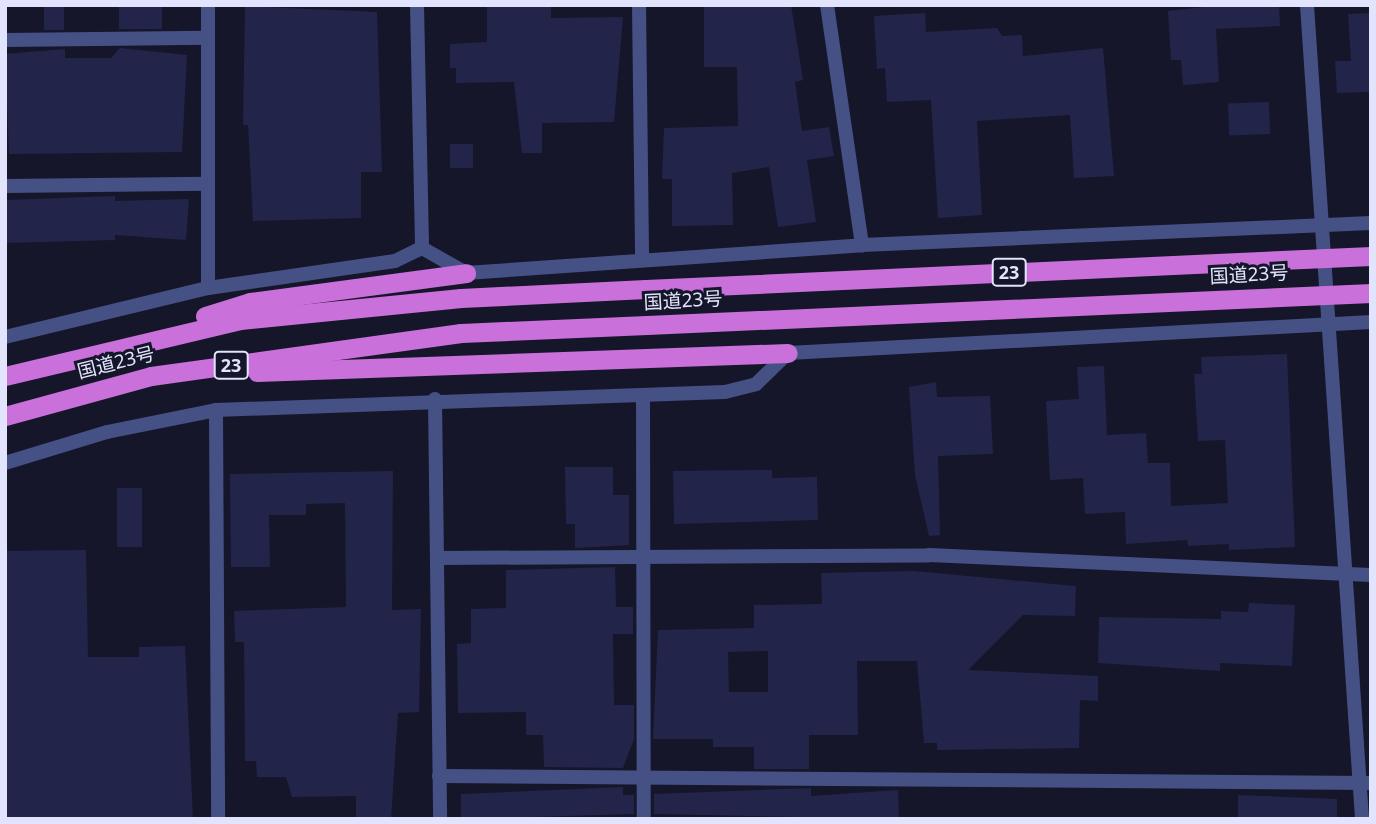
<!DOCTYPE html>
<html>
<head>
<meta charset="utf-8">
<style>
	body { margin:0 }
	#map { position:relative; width:1376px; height:824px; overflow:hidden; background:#15162a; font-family:"Noto Sans","Noto Sans JP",sans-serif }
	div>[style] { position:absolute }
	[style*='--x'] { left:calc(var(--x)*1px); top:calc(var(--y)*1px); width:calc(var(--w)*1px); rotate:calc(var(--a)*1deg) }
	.building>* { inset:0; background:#232449; transform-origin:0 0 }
	.minor>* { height:14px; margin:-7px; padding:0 7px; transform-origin:7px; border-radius:7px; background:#455184 }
	.tertiary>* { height:14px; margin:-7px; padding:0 7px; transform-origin:7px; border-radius:7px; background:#455184 }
	.trunk>* { height:19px; margin:-9.5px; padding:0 9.5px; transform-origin:9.5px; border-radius:9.5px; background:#ca70db }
	.trunk-bridge>* { height:19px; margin:-9.5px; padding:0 9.5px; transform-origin:9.5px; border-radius:9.5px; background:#ca70db }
	span { translate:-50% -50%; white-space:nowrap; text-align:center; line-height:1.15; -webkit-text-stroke:6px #15162a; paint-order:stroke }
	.shield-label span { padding:2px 5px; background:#15162a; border:2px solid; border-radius:5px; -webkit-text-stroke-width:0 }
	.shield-label { font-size:18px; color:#e1e4fc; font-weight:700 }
	.street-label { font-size:19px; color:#e1e4fc }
	.frame { position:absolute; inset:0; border:7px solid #e1e4fc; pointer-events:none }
</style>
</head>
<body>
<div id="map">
	<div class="building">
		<i style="left:44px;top:5px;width:20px;height:25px"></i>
		<i style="left:119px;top:5px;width:43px;height:24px"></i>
		<i style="clip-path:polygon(487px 5px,551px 5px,551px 18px,623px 17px,614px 122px,542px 123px,542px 153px,522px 153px,514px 82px,456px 83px,456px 68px,450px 68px,450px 44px,487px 42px)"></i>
		<i style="clip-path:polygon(704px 5px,791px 5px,803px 80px,795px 82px,802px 131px,829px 127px,834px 156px,807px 160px,816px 222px,778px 227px,769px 167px,732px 173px,733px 225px,672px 226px,672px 179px,662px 179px,664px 128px,738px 126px,737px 67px,704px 67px)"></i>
		<i style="clip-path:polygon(1222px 5px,1279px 5px,1280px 26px,1216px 29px,1219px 82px,1183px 85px,1181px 60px,1171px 60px,1168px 11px)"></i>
		<i style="clip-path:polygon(245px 6px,377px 12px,382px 172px,361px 172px,361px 218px,253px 221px,248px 125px,243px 125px)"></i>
		<i style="clip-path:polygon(925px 13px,926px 32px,997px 28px,1002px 36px,1022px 35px,1023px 56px,1103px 48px,1114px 176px,1074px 178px,1070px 115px,977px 121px,982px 215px,938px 218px,931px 100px,887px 102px,885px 68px,877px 69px,874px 16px)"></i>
		<i style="clip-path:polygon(1371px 13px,1371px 92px,1337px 93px,1335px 61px,1351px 61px,1348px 14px)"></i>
		<i style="clip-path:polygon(120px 48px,187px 55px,182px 152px,9px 154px,5px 54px,65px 49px,65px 58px,111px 58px)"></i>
		<i style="left:1269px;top:102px;width:32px;height:41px;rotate:88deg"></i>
		<i style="left:450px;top:144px;width:23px;height:24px"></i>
		<i style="clip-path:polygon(115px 196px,115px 201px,189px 199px,186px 240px,115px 235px,115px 240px,5px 243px,5px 200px)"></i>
		<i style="clip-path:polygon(1287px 354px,1295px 547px,1229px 550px,1229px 544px,1188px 546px,1187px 540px,1126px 544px,1125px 512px,1085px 514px,1083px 478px,1050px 480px,1046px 401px,1079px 399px,1077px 367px,1104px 366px,1107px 435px,1146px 433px,1148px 463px,1170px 463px,1171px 506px,1228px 503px,1225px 440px,1198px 441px,1194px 374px,1202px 374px,1201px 357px)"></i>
		<i style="clip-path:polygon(936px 382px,937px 397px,990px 396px,993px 454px,938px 456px,940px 535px,929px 536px,915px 475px,909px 387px)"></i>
		<i style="clip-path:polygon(565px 467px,613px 467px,613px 495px,629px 495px,629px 545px,575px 548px,575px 524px,566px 524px)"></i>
		<i style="clip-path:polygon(772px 470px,772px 478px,817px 477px,818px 520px,674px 524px,673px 471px)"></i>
		<i style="clip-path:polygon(393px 471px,392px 610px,421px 609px,419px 712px,398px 713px,391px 819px,356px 819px,356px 796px,292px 797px,286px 777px,257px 777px,256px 761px,245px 761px,244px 642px,235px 642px,234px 611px,346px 607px,345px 503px,306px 504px,306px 515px,269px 515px,270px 567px,231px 567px,230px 474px)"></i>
		<i style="left:117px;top:488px;width:25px;height:59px"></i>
		<i style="clip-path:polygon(86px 550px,88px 657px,139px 657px,139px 647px,185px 646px,193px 819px,5px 819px,5px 551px)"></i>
		<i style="clip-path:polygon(615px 567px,616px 607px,633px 607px,633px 634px,613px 634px,614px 705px,634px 705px,634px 739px,623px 768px,544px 767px,543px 735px,526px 735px,526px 712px,458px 713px,457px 644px,471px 643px,471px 609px,506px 608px,506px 570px)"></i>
		<i style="clip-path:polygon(evenodd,914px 571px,1076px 586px,1075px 616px,1023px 615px,968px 670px,1098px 676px,1098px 701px,1080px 700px,1079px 748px,937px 750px,937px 743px,924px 743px,917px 661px,857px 661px,858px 735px,809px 735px,809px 769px,754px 769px,754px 747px,713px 747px,713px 739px,653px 739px,658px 630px,754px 628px,754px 605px,822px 604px,821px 573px,914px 571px,768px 651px,768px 692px,729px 692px,728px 652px,768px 651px)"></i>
		<i style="clip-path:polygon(1249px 603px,1295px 605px,1292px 666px,1220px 663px,1220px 671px,1098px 663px,1099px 617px,1221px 619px,1221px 611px,1248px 612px)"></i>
		<i style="clip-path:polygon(623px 787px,623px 795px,634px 795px,634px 814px,461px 819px,461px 794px)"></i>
		<i style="clip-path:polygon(811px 788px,811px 796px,898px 790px,899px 819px,654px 814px,654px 794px)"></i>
		<i style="clip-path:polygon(1238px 795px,1337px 799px,1337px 819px,1238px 819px)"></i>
	</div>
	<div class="minor">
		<i style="--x:639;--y:5;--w:253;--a:89.3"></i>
		<i style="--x:827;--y:5;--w:243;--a:81.7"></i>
		<i style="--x:5;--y:40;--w:203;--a:-0.6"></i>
		<i style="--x:5;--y:186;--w:203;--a:-0.6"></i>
		<i style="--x:208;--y:288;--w:283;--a:-90"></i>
		<i style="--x:5;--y:337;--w:209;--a:-13.6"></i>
		<i style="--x:208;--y:288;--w:189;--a:-8.2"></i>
		<i style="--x:395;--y:261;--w:30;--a:-26"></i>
		<i style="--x:422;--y:248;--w:51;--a:29.6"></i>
		<i style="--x:466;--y:273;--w:397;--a:-4"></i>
		<i style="--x:862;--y:245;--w:509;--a:-2.47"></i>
		<i style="--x:643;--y:396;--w:423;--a:89.9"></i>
		<i style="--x:435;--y:399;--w:420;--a:89.3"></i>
		<i style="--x:216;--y:410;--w:409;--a:89.7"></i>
		<i style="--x:5;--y:463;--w:107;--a:-16.9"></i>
		<i style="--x:107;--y:432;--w:111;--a:-11.4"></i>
		<i style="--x:216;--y:410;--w:509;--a:-2.03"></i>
		<i style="--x:725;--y:392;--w:32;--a:-14"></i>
		<i style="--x:756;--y:384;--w:45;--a:-44.1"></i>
		<i style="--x:788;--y:353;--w:584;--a:-3.04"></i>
		<i style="--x:437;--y:558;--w:492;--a:-0.3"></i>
		<i style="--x:929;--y:555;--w:442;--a:2.6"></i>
		<i style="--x:439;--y:776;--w:932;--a:0.43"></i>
	</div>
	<div class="tertiary">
		<i style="--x:417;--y:5;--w:243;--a:88.8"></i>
		<i style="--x:1307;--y:5;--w:816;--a:86.13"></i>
	</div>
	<div class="trunk">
		<i style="--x:205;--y:316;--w:47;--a:-17.3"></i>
		<i style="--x:250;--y:302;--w:218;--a:-7.6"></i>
		<i style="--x:257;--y:372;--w:531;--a:-2.05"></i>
		<i style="--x:5;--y:376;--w:242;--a:-13.4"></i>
		<i style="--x:240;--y:320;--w:222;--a:-5.7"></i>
		<i style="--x:461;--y:298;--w:185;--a:-2.8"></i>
		<i style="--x:5;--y:416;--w:151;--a:-15.3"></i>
		<i style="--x:151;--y:376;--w:313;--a:-7.9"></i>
		<i style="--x:461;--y:333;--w:186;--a:-2.5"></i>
	</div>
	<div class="trunk-bridge">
		<i style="--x:646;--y:289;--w:726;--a:-2.61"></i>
		<i style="--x:647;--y:325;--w:725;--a:-2.53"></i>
	</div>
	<div class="shield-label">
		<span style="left:1009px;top:272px">23</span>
		<span style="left:231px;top:365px">23</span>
	</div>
	<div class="street-label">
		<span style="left:1249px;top:275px;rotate:-3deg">国道23号</span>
		<span style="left:683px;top:301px;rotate:-3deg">国道23号</span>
		<span style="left:116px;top:363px;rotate:-14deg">国道23号</span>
	</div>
	<div class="frame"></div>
</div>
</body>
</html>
